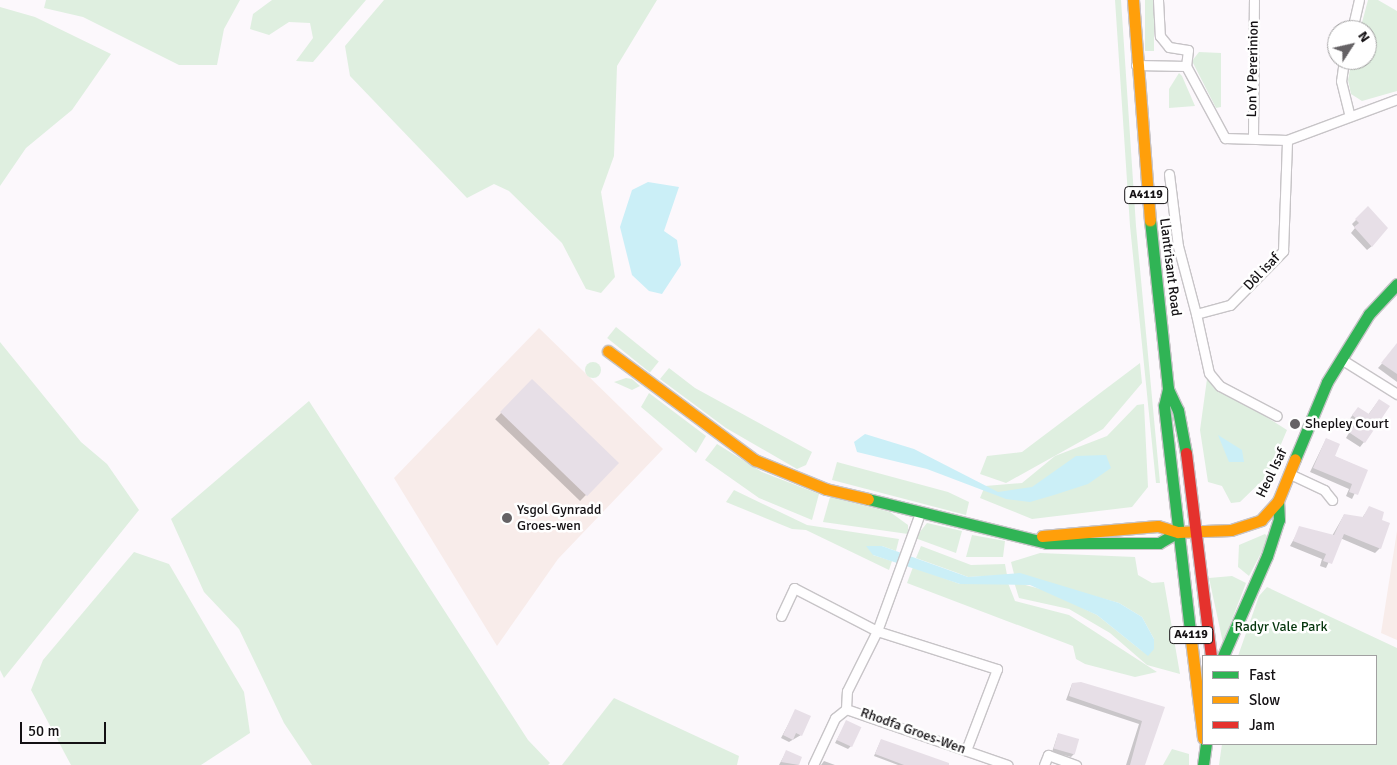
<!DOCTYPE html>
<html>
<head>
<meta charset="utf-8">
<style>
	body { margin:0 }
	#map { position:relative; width:1397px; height:765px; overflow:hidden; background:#fcf8fc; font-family:Signika,sans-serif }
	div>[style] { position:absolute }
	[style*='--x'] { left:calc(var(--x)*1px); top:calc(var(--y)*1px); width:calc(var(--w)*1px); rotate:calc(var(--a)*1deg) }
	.education>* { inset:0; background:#f8ecea }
	.green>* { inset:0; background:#dfefe0; transform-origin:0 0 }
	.round { border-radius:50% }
	.water>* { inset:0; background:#cbeff7 }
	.shadow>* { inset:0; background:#0003; transform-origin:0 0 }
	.building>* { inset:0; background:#e7dfe7; transform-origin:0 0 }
	.roads { filter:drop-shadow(1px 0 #c7c4c7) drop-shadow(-1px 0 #c7c4c7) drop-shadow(0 1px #c7c4c7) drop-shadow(0 -1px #c7c4c7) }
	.street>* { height:9px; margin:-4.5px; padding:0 4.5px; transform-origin:4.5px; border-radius:4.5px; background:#fffeff }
	.fast>* { height:11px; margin:-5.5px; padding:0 5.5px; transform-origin:5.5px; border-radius:5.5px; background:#30b455 }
	.slow>* { height:11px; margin:-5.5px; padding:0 5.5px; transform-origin:5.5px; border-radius:5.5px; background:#ff9f0a }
	.jam>* { height:11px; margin:-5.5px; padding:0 5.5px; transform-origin:5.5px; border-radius:5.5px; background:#e5322d }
	.dots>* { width:14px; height:14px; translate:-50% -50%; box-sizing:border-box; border:2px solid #fff; border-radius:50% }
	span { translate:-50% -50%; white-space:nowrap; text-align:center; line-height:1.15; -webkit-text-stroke:5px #fff; paint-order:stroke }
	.shield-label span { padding:1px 4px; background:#fff; border:1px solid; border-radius:4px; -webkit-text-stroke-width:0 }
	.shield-label { font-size:12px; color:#141114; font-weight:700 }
	.street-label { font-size:14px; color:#141114 }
	.poi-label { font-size:14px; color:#141114 }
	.left { translate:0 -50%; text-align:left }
	.park-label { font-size:14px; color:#05360d }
	.legend { position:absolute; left:1202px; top:655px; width:175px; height:90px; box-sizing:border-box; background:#fff; border:1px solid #a1a0a1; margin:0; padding:6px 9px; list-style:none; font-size:15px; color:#141114 }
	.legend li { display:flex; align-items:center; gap:10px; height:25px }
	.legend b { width:25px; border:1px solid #a1a0a1 }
	.north { position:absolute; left:1327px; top:20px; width:50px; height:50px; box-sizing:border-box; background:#fff; border:1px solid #a1a0a1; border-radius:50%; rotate:55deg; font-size:14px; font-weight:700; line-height:20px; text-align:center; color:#141114 }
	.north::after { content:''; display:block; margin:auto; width:18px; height:22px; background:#656265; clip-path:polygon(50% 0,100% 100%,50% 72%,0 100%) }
	.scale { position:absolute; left:20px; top:722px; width:86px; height:22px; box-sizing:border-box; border:2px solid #141114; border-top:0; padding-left:6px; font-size:15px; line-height:18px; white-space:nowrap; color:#141114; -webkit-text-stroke:4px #fff; paint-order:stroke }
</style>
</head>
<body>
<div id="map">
	<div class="education">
		<i style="clip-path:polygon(539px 328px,663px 449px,558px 559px,497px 646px,394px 478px)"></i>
		<i style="clip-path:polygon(1397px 531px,1397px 640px,1381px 633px)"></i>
	</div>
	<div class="green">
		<i style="clip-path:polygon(46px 0,240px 0,224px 29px,217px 65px,179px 65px,83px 17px,44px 8px)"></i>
		<i style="clip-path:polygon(272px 0,366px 0,313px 62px,296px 61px,313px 38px,310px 23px,289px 22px,269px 35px,250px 29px,253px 14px)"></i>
		<i style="clip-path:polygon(384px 0,657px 0,617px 66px,614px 156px,601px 192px,615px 277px,601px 293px,586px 289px,562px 243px,509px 191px,494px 184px,467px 198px,350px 76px,345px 46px)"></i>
		<i style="clip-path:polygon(1115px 0,1121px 0,1136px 226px,1160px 483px,1156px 483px,1130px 226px)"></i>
		<i style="left:1145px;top:0;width:9px;height:51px"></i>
		<i style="clip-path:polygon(1368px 0,1378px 0,1397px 11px,1397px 91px,1362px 101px,1351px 94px,1348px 80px,1352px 60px,1367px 60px,1367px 30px,1360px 30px)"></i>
		<i style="clip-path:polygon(0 7px,35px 17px,111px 54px,72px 110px,26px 148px,0 186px)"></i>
		<i style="clip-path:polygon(1199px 52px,1221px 53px,1221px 107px,1216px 108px,1192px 61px)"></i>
		<i style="clip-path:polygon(1179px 73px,1182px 76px,1195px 106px,1169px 108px,1169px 89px)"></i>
		<i style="left:616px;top:327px;width:55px;height:14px;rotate:39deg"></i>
		<i style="clip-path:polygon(0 342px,81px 442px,107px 464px,139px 510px,4px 678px,0 670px)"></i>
		<i class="round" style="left:585px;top:362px;width:16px;height:16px"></i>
		<i style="clip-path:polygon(1140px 363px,1142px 383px,1103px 429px,1006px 483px,980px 474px,987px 456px,1022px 452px)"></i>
		<i style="clip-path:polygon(669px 368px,695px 388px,812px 452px,806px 465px,797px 469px,726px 428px,660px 379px)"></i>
		<i style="clip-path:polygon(626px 378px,632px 379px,640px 386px,632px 390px,614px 382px)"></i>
		<i style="clip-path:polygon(1207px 379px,1287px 430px,1268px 475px,1240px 502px,1231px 503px,1222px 486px,1208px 482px,1200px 430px)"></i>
		<i style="clip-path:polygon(649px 393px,706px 436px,696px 453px,641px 407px)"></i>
		<i style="clip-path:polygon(309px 401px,528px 740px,550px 763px,548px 765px,312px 765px,284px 723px,239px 629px,204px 592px,171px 519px)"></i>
		<i style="clip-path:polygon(1144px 404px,1148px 487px,1132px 507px,1032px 519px,980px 498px,985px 486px,1022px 483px,1055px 456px,1107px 436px,1137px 405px)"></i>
		<i style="clip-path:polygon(717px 444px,762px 472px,819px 494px,812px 520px,759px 498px,705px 460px)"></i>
		<i style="clip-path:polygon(837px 462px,948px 492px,969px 502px,966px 515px,832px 480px)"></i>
		<i style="clip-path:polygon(734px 490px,807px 525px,899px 539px,896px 551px,882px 546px,873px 555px,892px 561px,889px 570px,806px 530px,792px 529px,726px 502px)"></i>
		<i style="clip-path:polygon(830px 497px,890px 512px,908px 525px,908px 534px,823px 522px)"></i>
		<i style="clip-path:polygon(927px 523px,962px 531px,956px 553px,915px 538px)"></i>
		<i style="clip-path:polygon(1265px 534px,1269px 538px,1249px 576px,1238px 567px,1239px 545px)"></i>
		<i style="clip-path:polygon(972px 535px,1005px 541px,1003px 557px,966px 557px)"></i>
		<i style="clip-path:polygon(921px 546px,971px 565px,1005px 564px,1007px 575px,968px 577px,955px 572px,916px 558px)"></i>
		<i style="clip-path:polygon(134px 552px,169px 564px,244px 692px,250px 733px,201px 765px,71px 765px,31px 690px,43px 660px)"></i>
		<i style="clip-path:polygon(1040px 553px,1135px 557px,1138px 575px,1152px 583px,1164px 582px,1180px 674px,1147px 665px,1110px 633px,1069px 609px,1019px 598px,1014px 582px,1048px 591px,1097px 615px,1142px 651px,1154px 639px,1142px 617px,1119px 603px,1014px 574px,1011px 562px)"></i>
		<i style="clip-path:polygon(913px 567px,960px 584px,1008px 583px,1015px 601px,1069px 615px,1157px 672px,1135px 677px,1085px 664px,1076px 659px,1073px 646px,907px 583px)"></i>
		<i style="clip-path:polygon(1232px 576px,1246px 583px,1223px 643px,1209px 578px)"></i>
		<i style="clip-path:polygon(1267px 587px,1397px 648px,1397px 765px,1219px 765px,1222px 744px,1376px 744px,1376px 656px,1238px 656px,1259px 596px)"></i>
		<i style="clip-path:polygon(614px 698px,739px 756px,737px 765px,562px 765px)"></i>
		<i style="clip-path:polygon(1172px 749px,1189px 754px,1189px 765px,1163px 765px)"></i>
	</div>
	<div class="water">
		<i style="clip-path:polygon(648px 182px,679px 187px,664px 231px,677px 240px,681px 265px,662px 294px,649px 291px,632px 275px,620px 227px,632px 190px)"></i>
		<i style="clip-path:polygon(865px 434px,914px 449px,998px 492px,1032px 487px,1076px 456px,1106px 455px,1111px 468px,1088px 484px,1054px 495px,1030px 502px,1006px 499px,927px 469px,857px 452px,854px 442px)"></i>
		<i style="clip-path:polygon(1218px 435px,1242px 450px,1244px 462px,1229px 462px)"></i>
		<i style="clip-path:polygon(866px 546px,882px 546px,968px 577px,1020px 573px,1119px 603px,1142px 617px,1154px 639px,1154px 649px,1148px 656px,1097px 615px,1030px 585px,960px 584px,873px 555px)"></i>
	</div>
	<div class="shadow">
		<i style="clip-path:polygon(1368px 208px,1372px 246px,1367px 250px,1351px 233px,1355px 228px,1352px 224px)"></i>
		<i style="clip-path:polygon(1397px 347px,1397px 382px,1378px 368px)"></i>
		<i style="left:532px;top:381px;width:118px;height:53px;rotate:44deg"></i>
		<i style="clip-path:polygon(1379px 400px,1364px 442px,1360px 447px,1346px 438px,1354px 424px,1349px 420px,1354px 413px,1368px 415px)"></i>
		<i style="clip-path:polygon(1326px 439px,1334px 456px,1366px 470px,1352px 499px,1346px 496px,1349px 489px,1310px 472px)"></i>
		<i style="clip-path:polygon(1369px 508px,1380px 521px,1380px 548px,1375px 553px,1340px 538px,1326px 568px,1320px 566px,1322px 559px,1290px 546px,1300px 528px,1332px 536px,1344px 515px,1362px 518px)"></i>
		<i style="clip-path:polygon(1072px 684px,1163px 708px,1144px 765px,1126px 765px,1139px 724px,1066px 700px)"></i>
		<i style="clip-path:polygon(796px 710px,801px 735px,789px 742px,781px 738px)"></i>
		<i style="clip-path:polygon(847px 721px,851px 746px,848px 749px,835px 743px)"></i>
		<i style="clip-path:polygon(1058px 734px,1074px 754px,1071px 757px,1052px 752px)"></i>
		<i style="clip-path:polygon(881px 740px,949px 765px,898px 765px,874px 756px)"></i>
		<i style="clip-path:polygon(786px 752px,800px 757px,798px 765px,779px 765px)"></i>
		<i style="clip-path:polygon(824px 761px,835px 765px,821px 765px)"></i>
	</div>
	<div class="building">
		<i style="clip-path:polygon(1368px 206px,1388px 228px,1372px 247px,1354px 227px,1359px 223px,1355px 219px)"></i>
		<i style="clip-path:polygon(1397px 343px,1397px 374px,1381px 363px)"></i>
		<i style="left:532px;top:379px;width:121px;height:46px;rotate:44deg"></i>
		<i style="clip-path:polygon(1379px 399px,1390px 406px,1365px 443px,1350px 433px,1358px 420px,1352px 415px,1358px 407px,1369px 414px)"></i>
		<i style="clip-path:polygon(1326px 438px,1340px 444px,1335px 456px,1368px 470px,1358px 495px,1349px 492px,1352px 484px,1313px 468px)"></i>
		<i style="clip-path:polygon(1369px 506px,1384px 512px,1382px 520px,1390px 523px,1381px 549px,1344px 534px,1332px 564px,1323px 561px,1326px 554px,1293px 541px,1299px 526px,1334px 535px,1344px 514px,1363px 517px)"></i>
		<i style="clip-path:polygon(1081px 682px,1165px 707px,1145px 765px,1130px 765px,1142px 721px,1069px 696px,1072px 683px)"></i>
		<i style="clip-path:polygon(795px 709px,811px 716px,802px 736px,796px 733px,793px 740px,783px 735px)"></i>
		<i style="left:846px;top:720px;width:17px;height:22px;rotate:25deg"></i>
		<i style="left:1058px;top:733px;width:22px;height:16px;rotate:16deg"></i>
		<i style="clip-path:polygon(881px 739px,949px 763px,949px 765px,904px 765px,875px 754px)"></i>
		<i style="clip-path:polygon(786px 750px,802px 757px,799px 765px,781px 762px)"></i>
	</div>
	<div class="roads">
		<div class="street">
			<i style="--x:1158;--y:0;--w:36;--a:87"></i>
			<i style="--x:1160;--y:36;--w:14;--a:51"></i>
			<i style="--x:1169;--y:47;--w:19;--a:9"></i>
			<i style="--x:1188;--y:50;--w:16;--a:97"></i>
			<i style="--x:1352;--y:30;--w:31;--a:-77"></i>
			<i style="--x:1344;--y:60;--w:21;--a:98"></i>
			<i style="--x:1341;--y:81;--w:34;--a:76"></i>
			<i style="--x:1136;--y:65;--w:50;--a:1.1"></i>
			<i style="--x:1186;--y:66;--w:82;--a:61.6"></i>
			<i style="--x:1225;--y:138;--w:62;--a:1.8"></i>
			<i style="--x:1287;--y:140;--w:117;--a:-20.4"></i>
			<i style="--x:1253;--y:138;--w:138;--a:-89.6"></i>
			<i style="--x:1169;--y:174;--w:73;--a:82.9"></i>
			<i style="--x:1178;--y:246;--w:70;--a:75.2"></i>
			<i style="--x:1196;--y:314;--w:35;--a:-15"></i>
			<i style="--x:1230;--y:305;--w:76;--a:-45.5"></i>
			<i style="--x:1283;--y:251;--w:111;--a:-87.9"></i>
			<i style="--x:1196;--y:314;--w:60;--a:77.6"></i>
			<i style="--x:1209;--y:373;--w:17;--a:50"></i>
			<i style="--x:1220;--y:386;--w:64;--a:27.8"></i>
			<i style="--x:1341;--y:359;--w:66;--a:32"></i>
			<i style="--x:1290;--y:474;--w:38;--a:25"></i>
			<i style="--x:1324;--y:490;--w:13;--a:51"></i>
			<i style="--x:781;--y:616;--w:31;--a:-65"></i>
			<i style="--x:794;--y:588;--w:93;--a:27.4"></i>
			<i style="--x:877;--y:631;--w:126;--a:17.6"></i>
			<i style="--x:997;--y:669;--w:87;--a:110.9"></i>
			<i style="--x:846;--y:709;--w:18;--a:-87"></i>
			<i style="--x:847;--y:691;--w:67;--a:-63.4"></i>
			<i style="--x:877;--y:631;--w:126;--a:-70"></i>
			<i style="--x:846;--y:709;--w:171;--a:19.1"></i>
			<i style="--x:813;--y:765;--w:52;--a:-64.9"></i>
			<i style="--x:835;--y:718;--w:14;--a:-39"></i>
			<i style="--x:1044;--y:765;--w:11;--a:-68"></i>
			<i style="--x:1048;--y:755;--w:30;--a:20"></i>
		</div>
		<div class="fast">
			<i style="--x:1150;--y:220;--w:170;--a:83.9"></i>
			<i style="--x:1168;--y:389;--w:23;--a:65"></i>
			<i style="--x:1178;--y:410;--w:44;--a:79.5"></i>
			<i style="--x:1168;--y:389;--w:17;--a:103"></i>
			<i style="--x:1164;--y:406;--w:227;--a:83.4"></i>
			<i style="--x:1295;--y:459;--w:83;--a:-67.4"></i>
			<i style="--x:1327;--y:382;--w:80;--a:-58.3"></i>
			<i style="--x:1369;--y:314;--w:41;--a:-47"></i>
			<i style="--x:868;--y:499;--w:184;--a:13.8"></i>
			<i style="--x:1047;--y:543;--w:112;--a:0"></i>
			<i style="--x:1159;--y:543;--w:22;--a:-30"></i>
			<i style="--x:1223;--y:656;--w:109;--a:-66.3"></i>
			<i style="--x:1267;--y:556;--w:38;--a:-72"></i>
			<i style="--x:1279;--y:520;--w:19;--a:-93"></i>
			<i style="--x:1203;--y:765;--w:21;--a:-82"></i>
		</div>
		<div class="slow">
			<i style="--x:1133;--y:0;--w:221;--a:85.6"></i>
			<i style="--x:608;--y:351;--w:183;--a:36.6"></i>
			<i style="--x:755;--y:460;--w:77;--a:22.2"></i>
			<i style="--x:826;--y:489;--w:43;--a:13.4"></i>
			<i style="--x:1042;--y:536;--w:116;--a:-4.9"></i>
			<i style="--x:1158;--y:526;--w:21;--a:17"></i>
			<i style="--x:1178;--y:532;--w:53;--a:-2.2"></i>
			<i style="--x:1231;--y:530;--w:32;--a:-18"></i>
			<i style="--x:1261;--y:520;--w:25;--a:-48"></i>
			<i style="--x:1278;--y:501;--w:45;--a:-68"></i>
			<i style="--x:1190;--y:632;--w:107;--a:83"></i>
		</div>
		<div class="jam">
			<i style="--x:1186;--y:453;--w:205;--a:83"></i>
		</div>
	</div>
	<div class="dots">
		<i style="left:1295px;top:424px;background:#656265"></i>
		<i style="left:507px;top:518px;background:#656265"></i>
	</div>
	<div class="shield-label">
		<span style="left:1146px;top:195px">A4119</span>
		<span style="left:1191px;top:635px">A4119</span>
	</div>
	<div class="street-label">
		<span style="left:1253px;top:69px;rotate:-89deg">Lon Y Pererinion</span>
		<span style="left:1170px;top:267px;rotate:83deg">Llantrisant Road</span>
		<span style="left:1262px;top:272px;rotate:-46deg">Dôl isaf</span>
		<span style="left:1272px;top:473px;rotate:-64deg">Heol Isaf</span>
		<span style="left:913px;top:731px;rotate:20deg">Rhodfa Groes-Wen</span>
	</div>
	<div class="poi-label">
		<span class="left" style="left:1305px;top:424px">Shepley Court</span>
		<span class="left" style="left:517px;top:518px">Ysgol Gynradd<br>Groes-wen</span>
	</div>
	<div class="park-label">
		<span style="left:1281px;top:627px">Radyr Vale Park</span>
	</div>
	<ul class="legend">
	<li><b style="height:6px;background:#30b455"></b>Fast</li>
	<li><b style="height:6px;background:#ff9f0a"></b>Slow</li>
	<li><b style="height:6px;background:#e5322d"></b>Jam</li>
	</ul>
	<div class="north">N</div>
	<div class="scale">50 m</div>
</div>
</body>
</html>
